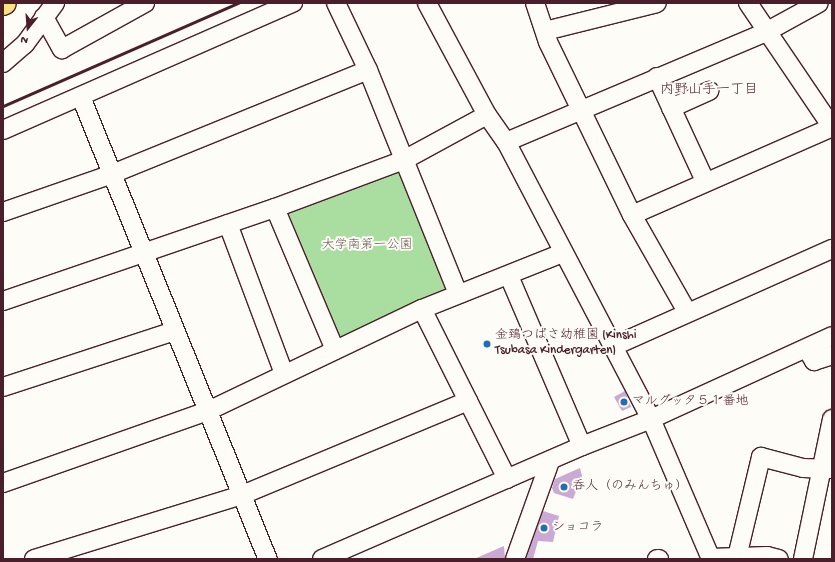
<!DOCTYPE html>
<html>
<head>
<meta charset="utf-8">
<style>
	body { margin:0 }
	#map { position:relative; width:835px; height:562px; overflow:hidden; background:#fdfcf7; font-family:"Gochi Hand","Klee One",sans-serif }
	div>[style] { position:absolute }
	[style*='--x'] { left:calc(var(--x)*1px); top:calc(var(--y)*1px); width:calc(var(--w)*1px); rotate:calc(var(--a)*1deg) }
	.green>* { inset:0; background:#a9dea0 }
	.building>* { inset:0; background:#caa9d4 }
	.roads { filter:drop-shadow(1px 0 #4a1f2b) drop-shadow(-1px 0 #4a1f2b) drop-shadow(0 1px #4a1f2b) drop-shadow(0 -1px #4a1f2b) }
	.minor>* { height:18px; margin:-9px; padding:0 9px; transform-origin:9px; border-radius:9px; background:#fdfcf7 }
	.major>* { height:22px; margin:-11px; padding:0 11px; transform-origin:11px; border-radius:11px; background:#f8e281 }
	.rail>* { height:3px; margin:-1.5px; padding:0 1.5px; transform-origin:1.5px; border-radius:1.5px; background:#4a1f2b }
	.dots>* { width:11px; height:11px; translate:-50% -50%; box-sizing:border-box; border:2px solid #fdfcf7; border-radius:50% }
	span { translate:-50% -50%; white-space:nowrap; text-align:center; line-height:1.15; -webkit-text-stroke:4px #fdfcf7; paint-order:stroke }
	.park-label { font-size:13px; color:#66584e }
	.poi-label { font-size:13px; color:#4a1f2b }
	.left { translate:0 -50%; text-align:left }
	.neighbourhood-label { font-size:14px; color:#4a1f2b }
	.frame { position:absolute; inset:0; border:4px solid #4a1f2b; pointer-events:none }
	.north { position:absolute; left:8px; top:8px; width:40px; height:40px; -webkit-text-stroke:3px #fdfcf7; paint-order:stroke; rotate:197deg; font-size:11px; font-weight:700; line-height:16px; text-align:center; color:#4a1f2b }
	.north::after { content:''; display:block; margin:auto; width:14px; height:18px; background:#4a1f2b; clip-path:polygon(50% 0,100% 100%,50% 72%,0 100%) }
</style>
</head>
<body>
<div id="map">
	<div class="green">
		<i style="clip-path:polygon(400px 169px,447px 283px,445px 289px,344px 338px,338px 336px,287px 210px)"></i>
	</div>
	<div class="building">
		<i style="clip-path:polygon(625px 391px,631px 407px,622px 411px,614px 397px)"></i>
		<i style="clip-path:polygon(580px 468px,582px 476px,573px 499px,554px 493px,552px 488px,555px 479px)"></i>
		<i style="clip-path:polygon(543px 511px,559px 516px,553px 542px,538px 541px,533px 559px,526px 559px)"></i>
		<i style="clip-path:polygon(504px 546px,505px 559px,474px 559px)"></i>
	</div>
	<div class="roads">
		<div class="minor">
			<i style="--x:336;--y:3;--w:74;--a:64.5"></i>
			<i style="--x:368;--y:70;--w:241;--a:68.1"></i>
			<i style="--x:535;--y:3;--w:41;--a:71.6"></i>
			<i style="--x:548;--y:42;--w:192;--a:64.1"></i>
			<i style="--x:632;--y:215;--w:112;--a:60.4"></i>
			<i style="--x:748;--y:3;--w:150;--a:55.9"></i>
			<i style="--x:44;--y:17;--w:37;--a:61"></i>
			<i style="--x:62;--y:49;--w:95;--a:-29"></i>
			<i style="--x:545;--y:31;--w:115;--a:-14"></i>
			<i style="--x:3;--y:63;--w:29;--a:-41"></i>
			<i style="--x:25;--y:44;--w:51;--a:-53.8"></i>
			<i style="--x:657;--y:77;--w:115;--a:65.2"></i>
			<i style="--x:81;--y:97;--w:498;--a:68"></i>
			<i style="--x:671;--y:108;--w:42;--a:-24.1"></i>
			<i style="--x:3;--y:130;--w:317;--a:-23.7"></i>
			<i style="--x:506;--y:142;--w:282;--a:-22.9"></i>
			<i style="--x:766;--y:32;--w:60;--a:-28.7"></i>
			<i style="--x:275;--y:208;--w:154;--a:67.1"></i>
			<i style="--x:3;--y:212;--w:115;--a:-19.2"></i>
			<i style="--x:112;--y:174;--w:276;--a:-22.1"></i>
			<i style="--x:632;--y:215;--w:219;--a:-23.7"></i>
			<i style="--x:228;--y:224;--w:160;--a:69.5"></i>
			<i style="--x:509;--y:276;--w:185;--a:66.8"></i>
			<i style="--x:3;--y:301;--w:287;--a:-18.9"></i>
			<i style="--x:275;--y:208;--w:138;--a:-20.4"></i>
			<i style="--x:404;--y:160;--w:94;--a:-28.5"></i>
			<i style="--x:422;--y:309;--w:190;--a:63.4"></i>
			<i style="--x:614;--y:346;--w:239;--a:-24"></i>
			<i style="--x:807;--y:349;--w:14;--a:60"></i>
			<i style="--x:814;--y:361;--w:19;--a:-18"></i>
			<i style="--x:3;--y:387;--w:180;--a:-18.1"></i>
			<i style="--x:3;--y:483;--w:217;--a:-19.4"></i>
			<i style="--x:208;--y:411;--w:237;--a:-25.5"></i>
			<i style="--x:422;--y:309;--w:152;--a:-21.7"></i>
			<i style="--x:737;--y:557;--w:103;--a:-76.5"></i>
			<i style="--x:761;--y:457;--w:43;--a:14.7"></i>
			<i style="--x:803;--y:468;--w:29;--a:2"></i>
			<i style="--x:710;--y:558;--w:57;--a:-2"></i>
			<i style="--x:767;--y:556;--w:12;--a:14"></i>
			<i style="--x:34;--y:559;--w:218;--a:-17.1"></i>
			<i style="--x:242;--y:495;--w:245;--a:-22.6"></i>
			<i style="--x:322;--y:559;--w:283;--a:-23.5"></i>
			<i style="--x:582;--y:446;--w:74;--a:-21.4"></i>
			<i style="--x:651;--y:419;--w:313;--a:-117.6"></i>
			<i style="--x:506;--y:142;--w:33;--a:-125"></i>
			<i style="--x:487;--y:115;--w:127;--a:-118.2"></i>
			<i style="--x:515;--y:559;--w:104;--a:-70.3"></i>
			<i style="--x:657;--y:559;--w:2;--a:0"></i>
			<i style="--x:711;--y:559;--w:152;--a:-113.2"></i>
			<i style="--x:651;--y:419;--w:199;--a:-24.6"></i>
			<i style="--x:803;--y:559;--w:143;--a:-78.3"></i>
		</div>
		<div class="major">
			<i style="--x:3;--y:4;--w:2;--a:-27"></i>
		</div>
	</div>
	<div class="rail">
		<i style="--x:3;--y:106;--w:257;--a:-23.7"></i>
	</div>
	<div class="dots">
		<i style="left:487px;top:344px;background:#1f6fb2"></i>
		<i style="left:624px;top:402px;background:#1f6fb2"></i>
		<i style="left:564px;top:487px;background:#1f6fb2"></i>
		<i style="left:544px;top:528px;background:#1f6fb2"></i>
	</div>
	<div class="park-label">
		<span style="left:367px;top:246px">大学南第一公園</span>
	</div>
	<div class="poi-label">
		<span class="left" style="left:495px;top:344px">金鵄つばさ幼稚園 (Kinshi<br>Tsubasa Kindergarten)</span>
		<span class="left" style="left:632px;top:402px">マルグッタ５１番地</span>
		<span class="left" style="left:572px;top:487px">呑人（のみんちゅ）</span>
		<span class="left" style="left:552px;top:528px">ショコラ</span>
	</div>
	<div class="neighbourhood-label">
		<span style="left:709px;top:91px">内野山手一丁目</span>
	</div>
	<div class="frame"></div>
	<div class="north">N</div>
</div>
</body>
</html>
